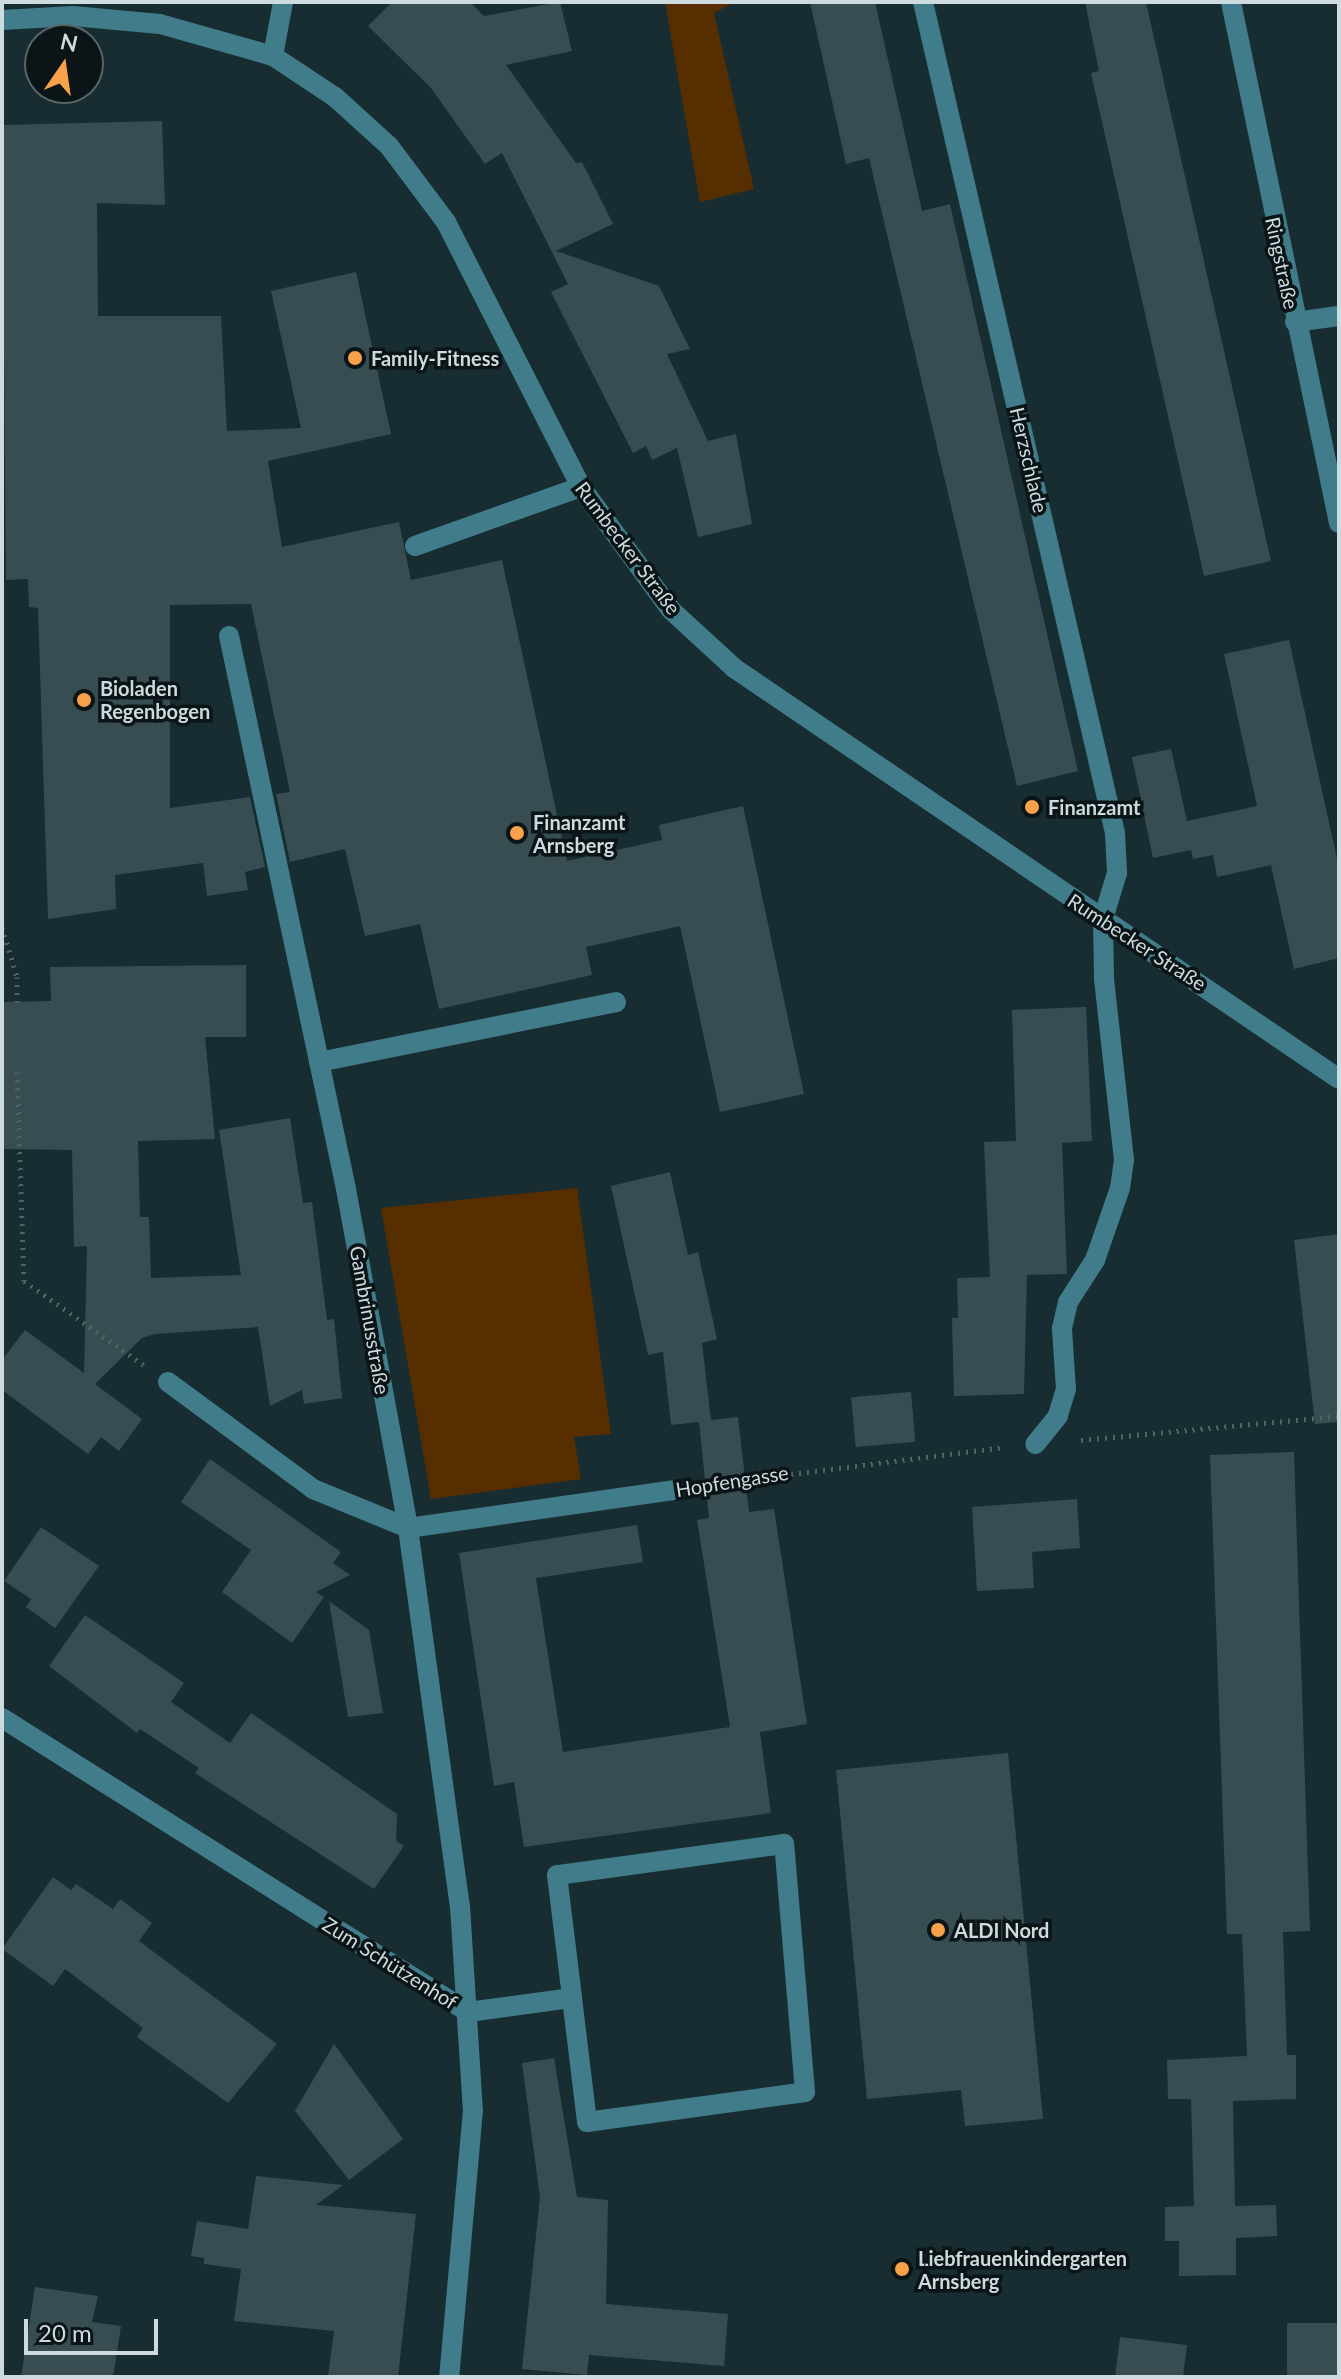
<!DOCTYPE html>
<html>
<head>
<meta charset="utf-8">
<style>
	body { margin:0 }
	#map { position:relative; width:1341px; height:2379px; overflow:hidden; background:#182d32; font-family:Lato,sans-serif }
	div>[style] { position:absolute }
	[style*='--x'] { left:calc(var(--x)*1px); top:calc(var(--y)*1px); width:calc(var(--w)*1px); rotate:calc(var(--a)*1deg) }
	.green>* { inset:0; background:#562e00 }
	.building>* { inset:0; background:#374d52; transform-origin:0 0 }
	.path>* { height:5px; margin-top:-2.5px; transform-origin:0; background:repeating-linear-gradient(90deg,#506367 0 2px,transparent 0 8px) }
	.minor>* { height:20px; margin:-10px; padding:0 10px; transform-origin:10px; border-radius:10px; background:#407c89 }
	.dots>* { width:22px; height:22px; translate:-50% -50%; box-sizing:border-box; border:4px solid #0b1416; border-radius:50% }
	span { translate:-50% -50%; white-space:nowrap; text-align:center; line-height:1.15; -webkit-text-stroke:7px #0b1416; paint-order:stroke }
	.street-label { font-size:20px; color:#cedbde }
	.poi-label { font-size:20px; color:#cedbde; font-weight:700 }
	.left { translate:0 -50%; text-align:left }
	.frame { position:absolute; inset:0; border:4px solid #cedbde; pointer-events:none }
	.north { position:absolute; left:24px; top:24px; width:80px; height:80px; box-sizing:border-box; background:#0b1416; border:2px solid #596466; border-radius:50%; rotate:13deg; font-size:22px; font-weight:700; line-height:32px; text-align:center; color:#cedbde }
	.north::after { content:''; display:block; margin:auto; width:28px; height:36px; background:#f8a14a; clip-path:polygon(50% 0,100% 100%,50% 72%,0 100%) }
	.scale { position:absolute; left:24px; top:2319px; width:134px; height:36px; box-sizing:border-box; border:4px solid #cedbde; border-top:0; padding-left:10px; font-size:24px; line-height:28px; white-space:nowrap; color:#cedbde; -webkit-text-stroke:6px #0b1416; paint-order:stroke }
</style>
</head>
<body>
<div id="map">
	<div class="green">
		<i style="clip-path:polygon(665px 2px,735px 2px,714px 13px,754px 189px,700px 202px)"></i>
		<i style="clip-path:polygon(577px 1188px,611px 1434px,574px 1437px,581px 1479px,431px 1499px,381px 1208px)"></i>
	</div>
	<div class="building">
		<i style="clip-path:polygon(392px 2px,470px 2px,484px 16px,560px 2px,572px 51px,506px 65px,576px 163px,582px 162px,613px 224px,556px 251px,659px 286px,690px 349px,667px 354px,708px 441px,736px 434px,752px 524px,698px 537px,677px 448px,652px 460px,646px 446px,633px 453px,551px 292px,568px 284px,502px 153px,485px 164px,431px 88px,368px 26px)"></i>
		<i style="clip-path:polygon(810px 2px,875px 2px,922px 211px,950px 204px,1078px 771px,1017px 786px,869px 158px,846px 164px)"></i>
		<i style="clip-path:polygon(1085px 2px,1146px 2px,1271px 561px,1204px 576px,1091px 73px,1099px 71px)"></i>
		<i style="clip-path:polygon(162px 121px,165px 205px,97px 203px,98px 316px,221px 316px,227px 431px,301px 428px,271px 291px,356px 272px,391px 434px,268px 461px,282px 547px,399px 522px,411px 580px,502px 560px,567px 861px,662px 840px,659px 825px,743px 806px,804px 1094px,720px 1112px,680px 926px,586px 947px,592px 975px,439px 1009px,420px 924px,365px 936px,345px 849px,290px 862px,276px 794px,290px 792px,251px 604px,170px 605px,170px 808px,250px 797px,265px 867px,245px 872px,248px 890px,207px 896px,203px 863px,115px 875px,116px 909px,48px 919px,38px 608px,29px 607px,28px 579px,6px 580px,2px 125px)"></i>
		<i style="clip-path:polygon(1289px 640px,1339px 868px,1339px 958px,1294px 969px,1271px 865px,1217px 877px,1213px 855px,1193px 859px,1191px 850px,1153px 858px,1132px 757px,1171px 749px,1187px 821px,1257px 806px,1224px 654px)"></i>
		<i style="clip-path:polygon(246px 965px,246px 1037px,205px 1037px,215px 1139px,138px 1141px,140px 1217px,149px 1217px,151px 1278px,241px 1275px,219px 1130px,290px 1118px,303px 1203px,312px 1202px,327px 1320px,334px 1319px,342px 1398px,304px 1404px,302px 1390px,270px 1406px,258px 1327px,155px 1334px,142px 1338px,95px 1384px,142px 1419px,119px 1451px,101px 1437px,88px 1454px,2px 1390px,2px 1360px,25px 1330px,84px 1373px,87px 1246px,74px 1247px,72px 1150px,2px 1149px,2px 1002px,51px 1001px,50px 967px)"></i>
		<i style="clip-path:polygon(1086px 1007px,1092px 1141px,1062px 1143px,1067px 1274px,1027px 1275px,1024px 1394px,954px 1396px,952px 1318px,958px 1318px,957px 1278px,990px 1277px,984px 1142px,1016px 1141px,1012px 1010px)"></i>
		<i style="clip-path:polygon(670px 1172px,688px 1255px,698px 1252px,717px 1339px,702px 1343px,711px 1420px,738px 1417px,749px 1512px,774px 1509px,807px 1724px,760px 1732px,771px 1813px,524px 1847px,514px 1782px,494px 1786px,459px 1553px,637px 1525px,643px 1562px,536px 1578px,563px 1752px,730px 1727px,697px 1520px,709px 1518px,699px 1422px,671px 1425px,663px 1352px,648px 1355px,611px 1186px)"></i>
		<i style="clip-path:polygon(1339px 1234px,1339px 1422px,1315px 1424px,1294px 1240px)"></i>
		<i style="left:911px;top:1392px;width:50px;height:60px;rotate:85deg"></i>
		<i style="clip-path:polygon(1294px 1452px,1310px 1931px,1283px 1932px,1287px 2055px,1296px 2055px,1296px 2099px,1233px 2101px,1235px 2206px,1276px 2205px,1277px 2236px,1236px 2238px,1236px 2275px,1179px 2276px,1179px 2241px,1165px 2241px,1165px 2207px,1194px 2206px,1191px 2099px,1168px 2099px,1167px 2060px,1247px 2056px,1242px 1934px,1227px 1934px,1210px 1455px)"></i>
		<i style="clip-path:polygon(210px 1459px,341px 1552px,333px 1563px,350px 1575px,316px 1592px,324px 1597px,292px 1643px,222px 1592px,251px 1550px,181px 1502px)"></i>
		<i style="clip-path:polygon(1077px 1499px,1080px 1548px,1032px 1552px,1034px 1588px,977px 1591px,972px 1507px)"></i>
		<i style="clip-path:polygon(41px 1527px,99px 1566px,55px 1628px,26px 1607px,31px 1599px,4px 1581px)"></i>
		<i style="clip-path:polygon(329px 1601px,369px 1630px,383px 1713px,348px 1717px)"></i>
		<i style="clip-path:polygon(85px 1615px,184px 1683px,171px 1702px,230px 1743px,251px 1713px,397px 1814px,396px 1841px,404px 1846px,374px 1889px,195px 1773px,199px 1768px,140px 1729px,137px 1733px,49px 1666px)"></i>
		<i style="clip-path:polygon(1008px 1753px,1043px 2119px,965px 2126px,961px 2090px,867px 2099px,836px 1770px)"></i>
		<i style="clip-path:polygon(53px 1877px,71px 1890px,76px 1884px,113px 1909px,120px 1899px,152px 1923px,139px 1941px,277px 2044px,228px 2103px,137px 2037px,143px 2028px,65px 1969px,53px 1986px,2px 1949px)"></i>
		<i style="clip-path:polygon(334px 2044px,403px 2139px,349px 2180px,295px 2111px)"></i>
		<i style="clip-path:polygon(554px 2058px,577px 2197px,608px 2200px,606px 2304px,728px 2314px,724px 2366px,589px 2355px,587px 2375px,522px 2369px,540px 2197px,522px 2063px)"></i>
		<i style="clip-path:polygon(256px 2176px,343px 2185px,316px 2205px,416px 2214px,398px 2377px,328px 2377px,334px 2331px,234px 2321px,241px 2269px,204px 2264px,204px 2258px,191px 2256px,197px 2221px,248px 2229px)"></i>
		<i style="clip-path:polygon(35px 2287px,98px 2296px,92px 2322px,121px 2326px,113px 2377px,21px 2377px)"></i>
		<i style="left:1339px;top:2323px;width:54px;height:52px;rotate:90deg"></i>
		<i style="clip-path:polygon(1120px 2337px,1187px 2345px,1183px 2377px,1115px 2377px)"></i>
	</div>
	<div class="path">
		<i style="--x:2;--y:927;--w:52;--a:73.3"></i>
		<i style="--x:17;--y:977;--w:25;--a:90"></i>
		<i style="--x:17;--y:1072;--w:209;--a:88.1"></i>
		<i style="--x:24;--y:1281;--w:146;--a:35"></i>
		<i style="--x:1081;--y:1440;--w:259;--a:-5.3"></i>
		<i style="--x:704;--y:1485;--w:301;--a:-7.2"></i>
	</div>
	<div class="minor">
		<i style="--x:923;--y:2;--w:853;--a:76.99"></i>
		<i style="--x:1115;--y:833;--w:40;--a:87.1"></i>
		<i style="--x:1117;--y:873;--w:48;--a:106.9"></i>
		<i style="--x:1103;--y:919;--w:60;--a:89"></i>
		<i style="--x:1104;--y:979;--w:182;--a:83.7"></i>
		<i style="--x:1124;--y:1160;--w:28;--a:98"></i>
		<i style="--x:1120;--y:1188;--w:76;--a:109.1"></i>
		<i style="--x:1095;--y:1260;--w:50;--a:122.7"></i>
		<i style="--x:1068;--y:1302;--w:28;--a:103"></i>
		<i style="--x:1062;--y:1329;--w:60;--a:86.2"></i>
		<i style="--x:1066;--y:1389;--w:28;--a:107"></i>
		<i style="--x:1058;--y:1416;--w:36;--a:129"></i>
		<i style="--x:1231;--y:2;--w:532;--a:78.29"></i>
		<i style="--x:2;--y:20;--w:71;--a:-3.2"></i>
		<i style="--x:73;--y:16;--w:87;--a:5.3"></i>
		<i style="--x:160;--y:24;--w:117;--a:15.8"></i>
		<i style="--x:273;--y:56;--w:74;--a:33.5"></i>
		<i style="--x:335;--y:97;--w:73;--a:42.2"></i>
		<i style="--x:389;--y:146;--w:95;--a:53.1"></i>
		<i style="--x:446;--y:222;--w:297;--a:63"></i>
		<i style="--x:581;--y:487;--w:152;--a:53.8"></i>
		<i style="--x:671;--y:610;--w:86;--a:42.6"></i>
		<i style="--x:734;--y:668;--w:731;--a:34.19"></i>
		<i style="--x:273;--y:56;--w:55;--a:-79.5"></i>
		<i style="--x:1295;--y:322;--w:44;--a:-7.8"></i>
		<i style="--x:415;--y:546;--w:176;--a:-19.6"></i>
		<i style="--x:229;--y:636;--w:565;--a:78.05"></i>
		<i style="--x:346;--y:1189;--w:345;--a:79.6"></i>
		<i style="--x:408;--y:1528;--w:382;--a:82.2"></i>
		<i style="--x:460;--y:1906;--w:204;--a:86.4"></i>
		<i style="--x:473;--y:2110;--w:268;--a:95.1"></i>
		<i style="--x:319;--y:1062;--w:303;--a:-11.4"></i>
		<i style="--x:168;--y:1382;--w:180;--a:36.4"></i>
		<i style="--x:313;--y:1489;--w:103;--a:22.3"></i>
		<i style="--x:408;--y:1528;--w:270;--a:-8.1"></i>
		<i style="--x:2;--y:1718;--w:551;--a:32.25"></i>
		<i style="--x:468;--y:2012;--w:105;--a:-7.7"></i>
		<i style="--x:572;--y:1998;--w:125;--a:83.1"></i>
		<i style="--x:587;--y:2122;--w:220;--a:-7.8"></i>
		<i style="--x:805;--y:2092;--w:249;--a:-94.8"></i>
		<i style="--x:784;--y:1844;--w:229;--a:172.2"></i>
		<i style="--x:557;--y:1875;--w:124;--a:83"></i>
	</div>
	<div class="dots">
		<i style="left:355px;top:358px;background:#f8a14a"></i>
		<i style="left:84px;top:700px;background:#f8a14a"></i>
		<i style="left:1032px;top:807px;background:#f8a14a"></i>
		<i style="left:517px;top:833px;background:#f8a14a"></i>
		<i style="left:938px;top:1930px;background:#f8a14a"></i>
		<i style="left:902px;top:2269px;background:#f8a14a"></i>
	</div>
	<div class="street-label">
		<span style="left:1282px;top:263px;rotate:78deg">Ringstraße</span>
		<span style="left:1029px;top:460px;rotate:77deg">Herzschlade</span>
		<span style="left:628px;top:548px;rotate:53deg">Rumbecker Straße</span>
		<span style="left:1137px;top:942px;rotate:33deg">Rumbecker Straße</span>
		<span style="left:370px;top:1320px;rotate:80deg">Gambrinusstraße</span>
		<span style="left:732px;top:1481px;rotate:-9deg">Hopfengasse</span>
		<span style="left:390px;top:1963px;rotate:32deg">Zum Schützenhof</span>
	</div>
	<div class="poi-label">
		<span class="left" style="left:371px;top:358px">Family-Fitness</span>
		<span class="left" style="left:100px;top:700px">Bioladen<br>Regenbogen</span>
		<span class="left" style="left:1048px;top:807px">Finanzamt</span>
		<span class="left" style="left:533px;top:834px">Finanzamt<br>Arnsberg</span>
		<span class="left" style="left:954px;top:1930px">ALDI Nord</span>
		<span class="left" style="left:918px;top:2270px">Liebfrauenkindergarten<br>Arnsberg</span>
	</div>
	<div class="frame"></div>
	<div class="north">N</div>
	<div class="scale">20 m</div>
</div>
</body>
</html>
